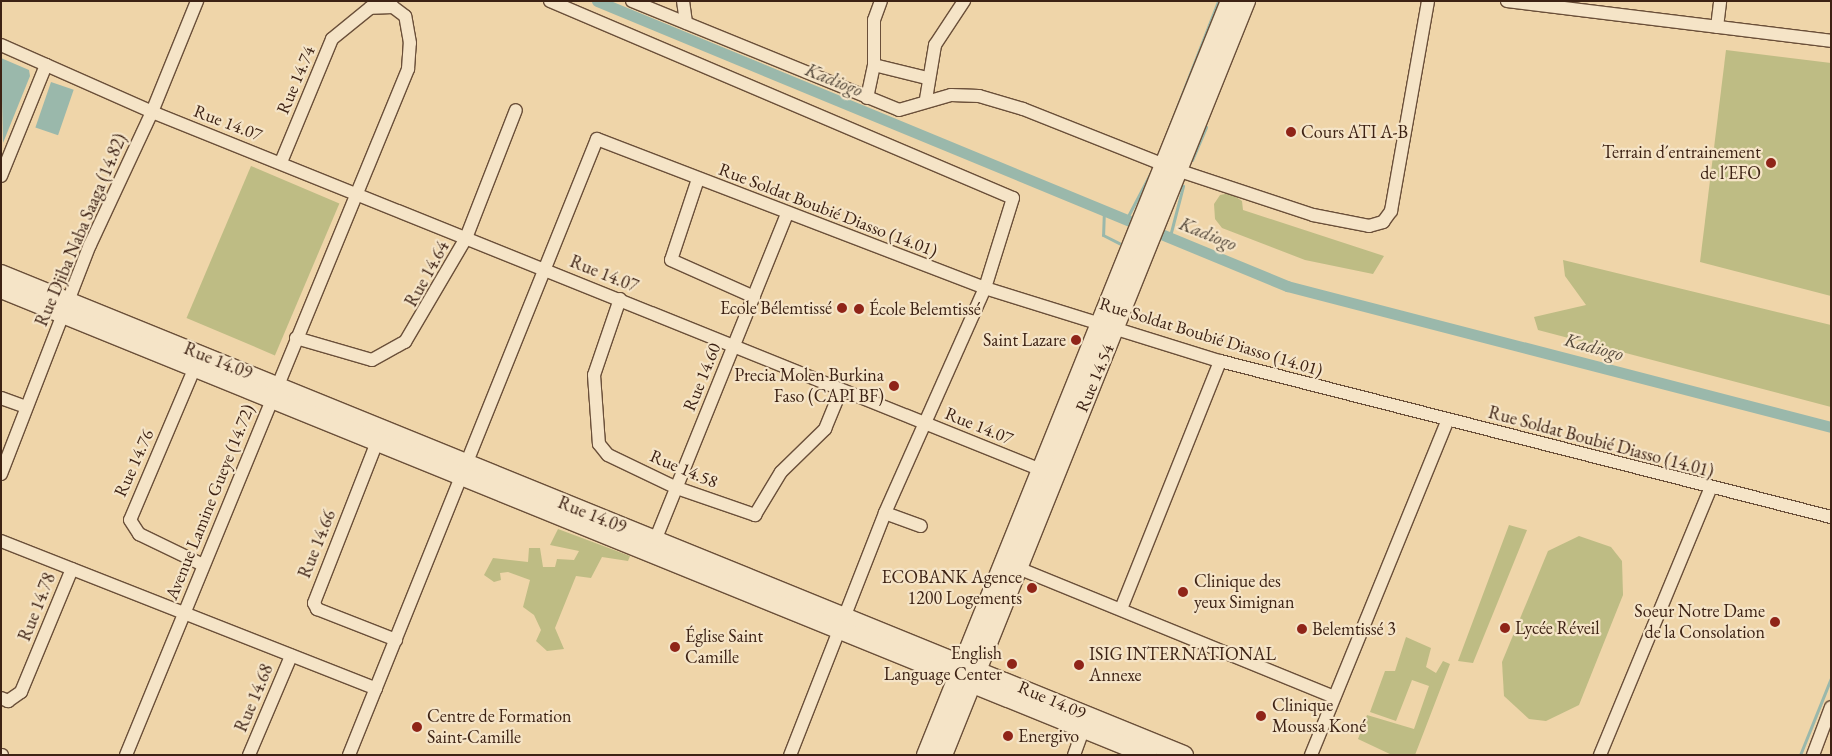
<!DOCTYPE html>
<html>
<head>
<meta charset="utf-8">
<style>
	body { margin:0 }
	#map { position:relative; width:1832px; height:756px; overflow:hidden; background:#efd5a9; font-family:"EB Garamond",serif }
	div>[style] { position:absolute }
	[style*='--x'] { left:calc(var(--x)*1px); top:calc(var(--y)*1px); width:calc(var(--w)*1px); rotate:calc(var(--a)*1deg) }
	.green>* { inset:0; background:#bebc84; transform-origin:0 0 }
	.water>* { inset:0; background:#9ab8ab; transform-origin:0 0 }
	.stream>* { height:3px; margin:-1.5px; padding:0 1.5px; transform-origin:1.5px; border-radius:1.5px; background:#9ab8ab }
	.canal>* { height:11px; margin:-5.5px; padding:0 5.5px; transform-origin:5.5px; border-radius:5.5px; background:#9ab8ab }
	.roads { filter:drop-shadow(1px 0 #6a4f39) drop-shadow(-1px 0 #6a4f39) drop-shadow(0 1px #6a4f39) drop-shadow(0 -1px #6a4f39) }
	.street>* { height:12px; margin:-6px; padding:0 6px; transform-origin:6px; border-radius:6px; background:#f5e4c7 }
	.secondary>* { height:18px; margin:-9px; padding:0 9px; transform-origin:9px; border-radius:9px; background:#f5e4c7 }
	.dots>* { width:14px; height:14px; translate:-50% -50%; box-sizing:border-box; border:2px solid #f5e4c7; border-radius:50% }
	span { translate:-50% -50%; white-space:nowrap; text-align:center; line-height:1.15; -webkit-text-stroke:4.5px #f5e4c7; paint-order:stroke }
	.street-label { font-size:18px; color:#3d2214 }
	.poi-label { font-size:18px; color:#3d2214 }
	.left { translate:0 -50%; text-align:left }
	.right { translate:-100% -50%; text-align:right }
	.water-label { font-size:19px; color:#54483a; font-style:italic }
	.frame { position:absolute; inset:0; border:2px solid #3d2214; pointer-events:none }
</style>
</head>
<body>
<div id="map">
	<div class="green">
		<i style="clip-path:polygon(1726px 50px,1831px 63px,1831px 296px,1700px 262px)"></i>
		<i style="left:251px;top:166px;width:96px;height:165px;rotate:23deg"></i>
		<i style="clip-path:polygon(1230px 193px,1242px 201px,1243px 210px,1384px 256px,1373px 274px,1305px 260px,1222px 228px,1215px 219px,1214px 204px,1220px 195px)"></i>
		<i style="clip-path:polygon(1563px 260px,1831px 325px,1831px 407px,1538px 330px,1534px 317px,1586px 305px,1565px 276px)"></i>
		<i style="clip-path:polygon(1509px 525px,1527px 530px,1473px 663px,1458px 661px)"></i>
		<i style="clip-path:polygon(558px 529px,630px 556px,628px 561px,602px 557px,591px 578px,576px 576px,555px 628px,564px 649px,547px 651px,536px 641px,541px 630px,534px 615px,523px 607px,530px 580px,508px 572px,500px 573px,501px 580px,494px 582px,484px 575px,493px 558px,528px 562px,529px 548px,540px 548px,543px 567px,555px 567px,557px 559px,574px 560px,579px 551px,550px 545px)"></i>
		<i style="clip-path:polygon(1579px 536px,1611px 547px,1622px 561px,1623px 595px,1579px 705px,1546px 721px,1529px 719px,1504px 696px,1502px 662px,1548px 551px)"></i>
		<i style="clip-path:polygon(1406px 637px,1431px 648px,1426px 667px,1436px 673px,1443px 661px,1450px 664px,1415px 755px,1392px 755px,1358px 739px,1367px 715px,1414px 729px,1429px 686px,1412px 680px,1396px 721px,1370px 712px,1385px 671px,1395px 671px)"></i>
	</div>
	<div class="water">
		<i style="clip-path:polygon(1px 58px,29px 70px,30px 76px,3px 143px)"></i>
		<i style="left:51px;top:82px;width:24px;height:48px;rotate:19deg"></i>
	</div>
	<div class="stream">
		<i style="--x:1158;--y:156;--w:166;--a:-68.8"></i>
		<i style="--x:1192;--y:160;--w:36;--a:-67"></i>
		<i style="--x:1104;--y:209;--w:26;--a:92"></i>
		<i style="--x:1103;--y:235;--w:18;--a:27"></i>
		<i style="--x:1127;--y:218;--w:52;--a:-62.4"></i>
		<i style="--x:1170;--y:236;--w:52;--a:-75.4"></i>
		<i style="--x:1800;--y:755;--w:83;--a:-68.1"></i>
	</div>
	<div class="canal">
		<i style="--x:597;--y:1;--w:747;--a:22.44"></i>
		<i style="--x:1287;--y:286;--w:562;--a:14.53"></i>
	</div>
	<div class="roads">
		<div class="street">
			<i style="--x:550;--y:1;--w:503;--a:23.05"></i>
			<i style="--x:1013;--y:198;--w:94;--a:107.3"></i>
			<i style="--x:985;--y:288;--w:246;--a:114"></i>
			<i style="--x:885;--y:513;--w:260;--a:111.4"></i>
			<i style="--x:632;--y:1;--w:288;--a:22.2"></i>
			<i style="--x:899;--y:110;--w:54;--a:-16.1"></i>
			<i style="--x:951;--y:95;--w:28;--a:2"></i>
			<i style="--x:979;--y:96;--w:46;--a:16.5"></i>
			<i style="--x:1023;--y:109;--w:166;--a:21.6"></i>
			<i style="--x:1177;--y:170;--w:143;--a:18.3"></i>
			<i style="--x:1313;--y:215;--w:57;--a:11.1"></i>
			<i style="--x:1369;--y:226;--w:15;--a:-16"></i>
			<i style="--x:1383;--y:222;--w:14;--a:-54"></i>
			<i style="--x:1391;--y:211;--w:213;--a:-80"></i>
			<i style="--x:683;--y:1;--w:22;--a:82"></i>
			<i style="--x:1507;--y:1;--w:326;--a:7"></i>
			<i style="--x:1717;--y:27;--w:26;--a:-83"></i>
			<i style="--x:1;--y:45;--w:165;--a:23.9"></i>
			<i style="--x:152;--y:112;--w:958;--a:21.93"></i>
			<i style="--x:874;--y:65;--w:55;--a:13.8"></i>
			<i style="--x:867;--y:98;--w:34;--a:-78"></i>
			<i style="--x:874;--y:65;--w:45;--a:-90"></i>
			<i style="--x:874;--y:20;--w:20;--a:-70"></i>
			<i style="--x:926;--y:99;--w:55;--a:-80.5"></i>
			<i style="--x:935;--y:45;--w:53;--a:-56.6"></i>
			<i style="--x:1;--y:176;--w:120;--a:-67.9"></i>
			<i style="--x:698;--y:179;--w:85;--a:108.4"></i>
			<i style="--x:671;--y:260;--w:91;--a:24"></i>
			<i style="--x:620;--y:299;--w:80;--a:108.9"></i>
			<i style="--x:594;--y:375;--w:69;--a:85.9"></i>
			<i style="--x:599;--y:444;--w:14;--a:51"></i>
			<i style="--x:608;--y:455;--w:76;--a:25.6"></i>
			<i style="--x:677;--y:488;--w:83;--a:19.1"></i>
			<i style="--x:755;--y:515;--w:50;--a:-58.8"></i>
			<i style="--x:781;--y:472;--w:62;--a:-44.3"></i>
			<i style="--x:825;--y:429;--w:42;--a:-67.7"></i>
			<i style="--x:296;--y:338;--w:79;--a:16.1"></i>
			<i style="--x:372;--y:360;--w:38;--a:-29"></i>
			<i style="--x:405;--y:342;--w:121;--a:-59.6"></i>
			<i style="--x:466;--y:238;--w:137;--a:-68.7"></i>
			<i style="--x:195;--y:367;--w:166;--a:113"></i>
			<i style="--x:130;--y:520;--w:17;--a:57"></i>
			<i style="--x:139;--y:534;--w:71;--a:25.8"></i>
			<i style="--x:1;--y:398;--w:27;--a:20"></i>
			<i style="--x:377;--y:442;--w:173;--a:111.4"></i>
			<i style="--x:314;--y:603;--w:7;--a:63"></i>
			<i style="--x:317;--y:609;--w:85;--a:21.4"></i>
			<i style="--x:1;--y:474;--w:246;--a:-68.8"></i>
			<i style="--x:90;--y:245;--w:147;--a:-65"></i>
			<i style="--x:152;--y:112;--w:120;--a:-67.9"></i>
			<i style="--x:885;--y:513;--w:38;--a:20"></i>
			<i style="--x:1;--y:541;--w:403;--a:21.5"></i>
			<i style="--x:652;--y:548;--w:360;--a:-68"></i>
			<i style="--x:1018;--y:568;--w:341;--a:22.2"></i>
			<i style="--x:1121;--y:609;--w:267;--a:-68.2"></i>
			<i style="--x:1;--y:698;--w:8;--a:23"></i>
			<i style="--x:8;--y:701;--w:16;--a:-35"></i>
			<i style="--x:21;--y:692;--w:133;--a:-67.5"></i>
			<i style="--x:1;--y:755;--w:1;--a:0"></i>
			<i style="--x:126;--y:755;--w:742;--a:-67.65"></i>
			<i style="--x:408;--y:69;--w:26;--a:-86"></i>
			<i style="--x:410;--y:43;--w:27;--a:-100"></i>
			<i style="--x:405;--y:16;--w:15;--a:-143"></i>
			<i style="--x:393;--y:7;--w:23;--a:178"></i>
			<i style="--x:370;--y:8;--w:49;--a:140.8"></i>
			<i style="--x:332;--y:39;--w:133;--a:112.5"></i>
			<i style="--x:249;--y:755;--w:108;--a:-67"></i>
			<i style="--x:349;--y:755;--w:664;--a:-68.07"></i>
			<i style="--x:597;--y:139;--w:416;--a:21"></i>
			<i style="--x:985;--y:288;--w:246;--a:17.3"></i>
			<i style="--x:1220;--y:361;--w:631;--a:14.32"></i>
			<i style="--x:1074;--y:755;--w:29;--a:-70"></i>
			<i style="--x:1311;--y:755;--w:360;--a:-67.8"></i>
			<i style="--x:1600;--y:755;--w:288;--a:-67.5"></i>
			<i style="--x:1813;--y:755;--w:51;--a:-69.4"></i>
		</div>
		<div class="secondary">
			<i style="--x:1;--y:274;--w:1277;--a:22.13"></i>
			<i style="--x:1;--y:289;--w:1238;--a:22.11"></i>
			<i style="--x:926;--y:755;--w:813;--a:-68.04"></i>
			<i style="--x:943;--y:755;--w:813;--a:-68.11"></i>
		</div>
	</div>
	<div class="dots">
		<i style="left:1291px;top:132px;background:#8f2418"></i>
		<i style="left:1771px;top:163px;background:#8f2418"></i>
		<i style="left:842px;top:308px;background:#8f2418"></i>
		<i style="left:859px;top:309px;background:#8f2418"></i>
		<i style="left:1076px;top:340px;background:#8f2418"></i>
		<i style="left:894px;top:386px;background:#8f2418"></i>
		<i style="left:1032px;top:588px;background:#8f2418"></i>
		<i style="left:1183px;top:592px;background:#8f2418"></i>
		<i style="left:1775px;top:622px;background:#8f2418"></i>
		<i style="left:1505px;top:628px;background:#8f2418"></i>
		<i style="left:1302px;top:629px;background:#8f2418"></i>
		<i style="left:675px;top:647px;background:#8f2418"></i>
		<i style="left:1012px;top:664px;background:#8f2418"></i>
		<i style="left:1079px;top:665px;background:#8f2418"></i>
		<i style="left:1261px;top:716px;background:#8f2418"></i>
		<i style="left:417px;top:727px;background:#8f2418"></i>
		<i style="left:1008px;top:736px;background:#8f2418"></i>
	</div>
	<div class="street-label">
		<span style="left:296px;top:80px;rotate:-67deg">Rue 14.74</span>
		<span style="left:228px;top:123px;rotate:21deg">Rue 14.07</span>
		<span style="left:828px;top:210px;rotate:21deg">Rue Soldat Boubié Diasso (14.01)</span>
		<span style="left:81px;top:230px;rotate:-67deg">Rue Djiba Naba Saaga (14.82)</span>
		<span style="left:427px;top:274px;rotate:-61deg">Rue 14.64</span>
		<span style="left:604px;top:274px;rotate:22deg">Rue 14.07</span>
		<span style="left:1211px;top:337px;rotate:17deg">Rue Soldat Boubié Diasso (14.01)</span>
		<span style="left:218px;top:361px;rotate:22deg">Rue 14.09</span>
		<span style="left:702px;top:377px;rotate:-68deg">Rue 14.60</span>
		<span style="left:1095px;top:378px;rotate:-67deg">Rue 14.54</span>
		<span style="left:979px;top:426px;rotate:22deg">Rue 14.07</span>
		<span style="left:1601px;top:442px;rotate:15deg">Rue Soldat Boubié Diasso (14.01)</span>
		<span style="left:134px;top:463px;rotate:-66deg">Rue 14.76</span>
		<span style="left:684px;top:469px;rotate:23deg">Rue 14.58</span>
		<span style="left:210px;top:502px;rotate:-68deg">Avenue Lamine Gueye (14.72)</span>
		<span style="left:592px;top:515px;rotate:22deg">Rue 14.09</span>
		<span style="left:317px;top:544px;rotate:-68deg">Rue 14.66</span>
		<span style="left:37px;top:607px;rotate:-68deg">Rue 14.78</span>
		<span style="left:254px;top:698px;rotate:-67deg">Rue 14.68</span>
		<span style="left:1052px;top:700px;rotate:23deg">Rue 14.09</span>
	</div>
	<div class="poi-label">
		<span class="left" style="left:1301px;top:132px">Cours ATI A-B</span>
		<span class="right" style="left:1761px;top:163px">Terrain d´entrainement<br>de l´EFO</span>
		<span class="right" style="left:832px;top:308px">Ecole Bélemtissé</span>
		<span class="left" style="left:869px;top:309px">École Belemtissé</span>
		<span class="right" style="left:1066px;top:340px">Saint Lazare</span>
		<span class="right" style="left:884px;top:386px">Precia Molen Burkina<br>Faso (CAPI BF)</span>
		<span class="right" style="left:1022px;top:588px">ECOBANK Agence<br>1200 Logements</span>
		<span class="left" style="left:1194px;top:592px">Clinique des<br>yeux Simignan</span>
		<span class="right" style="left:1765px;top:622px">Soeur Notre Dame<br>de la Consolation</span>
		<span class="left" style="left:1515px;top:628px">Lycée Réveil</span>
		<span class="left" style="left:1312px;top:629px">Belemtissé 3</span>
		<span class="left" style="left:685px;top:647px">Église Saint<br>Camille</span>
		<span class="right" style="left:1002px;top:664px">English<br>Language Center</span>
		<span class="left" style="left:1089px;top:665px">ISIG INTERNATIONAL<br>Annexe</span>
		<span class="left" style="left:1272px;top:716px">Clinique<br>Moussa Koné</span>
		<span class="left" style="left:427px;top:727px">Centre de Formation<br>Saint-Camille</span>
		<span class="left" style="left:1018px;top:736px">Energivo</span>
	</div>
	<div class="water-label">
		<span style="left:834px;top:80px;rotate:22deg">Kadiogo</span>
		<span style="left:1208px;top:234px;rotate:22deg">Kadiogo</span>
		<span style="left:1594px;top:347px;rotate:15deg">Kadiogo</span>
	</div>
	<div class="frame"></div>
</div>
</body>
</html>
